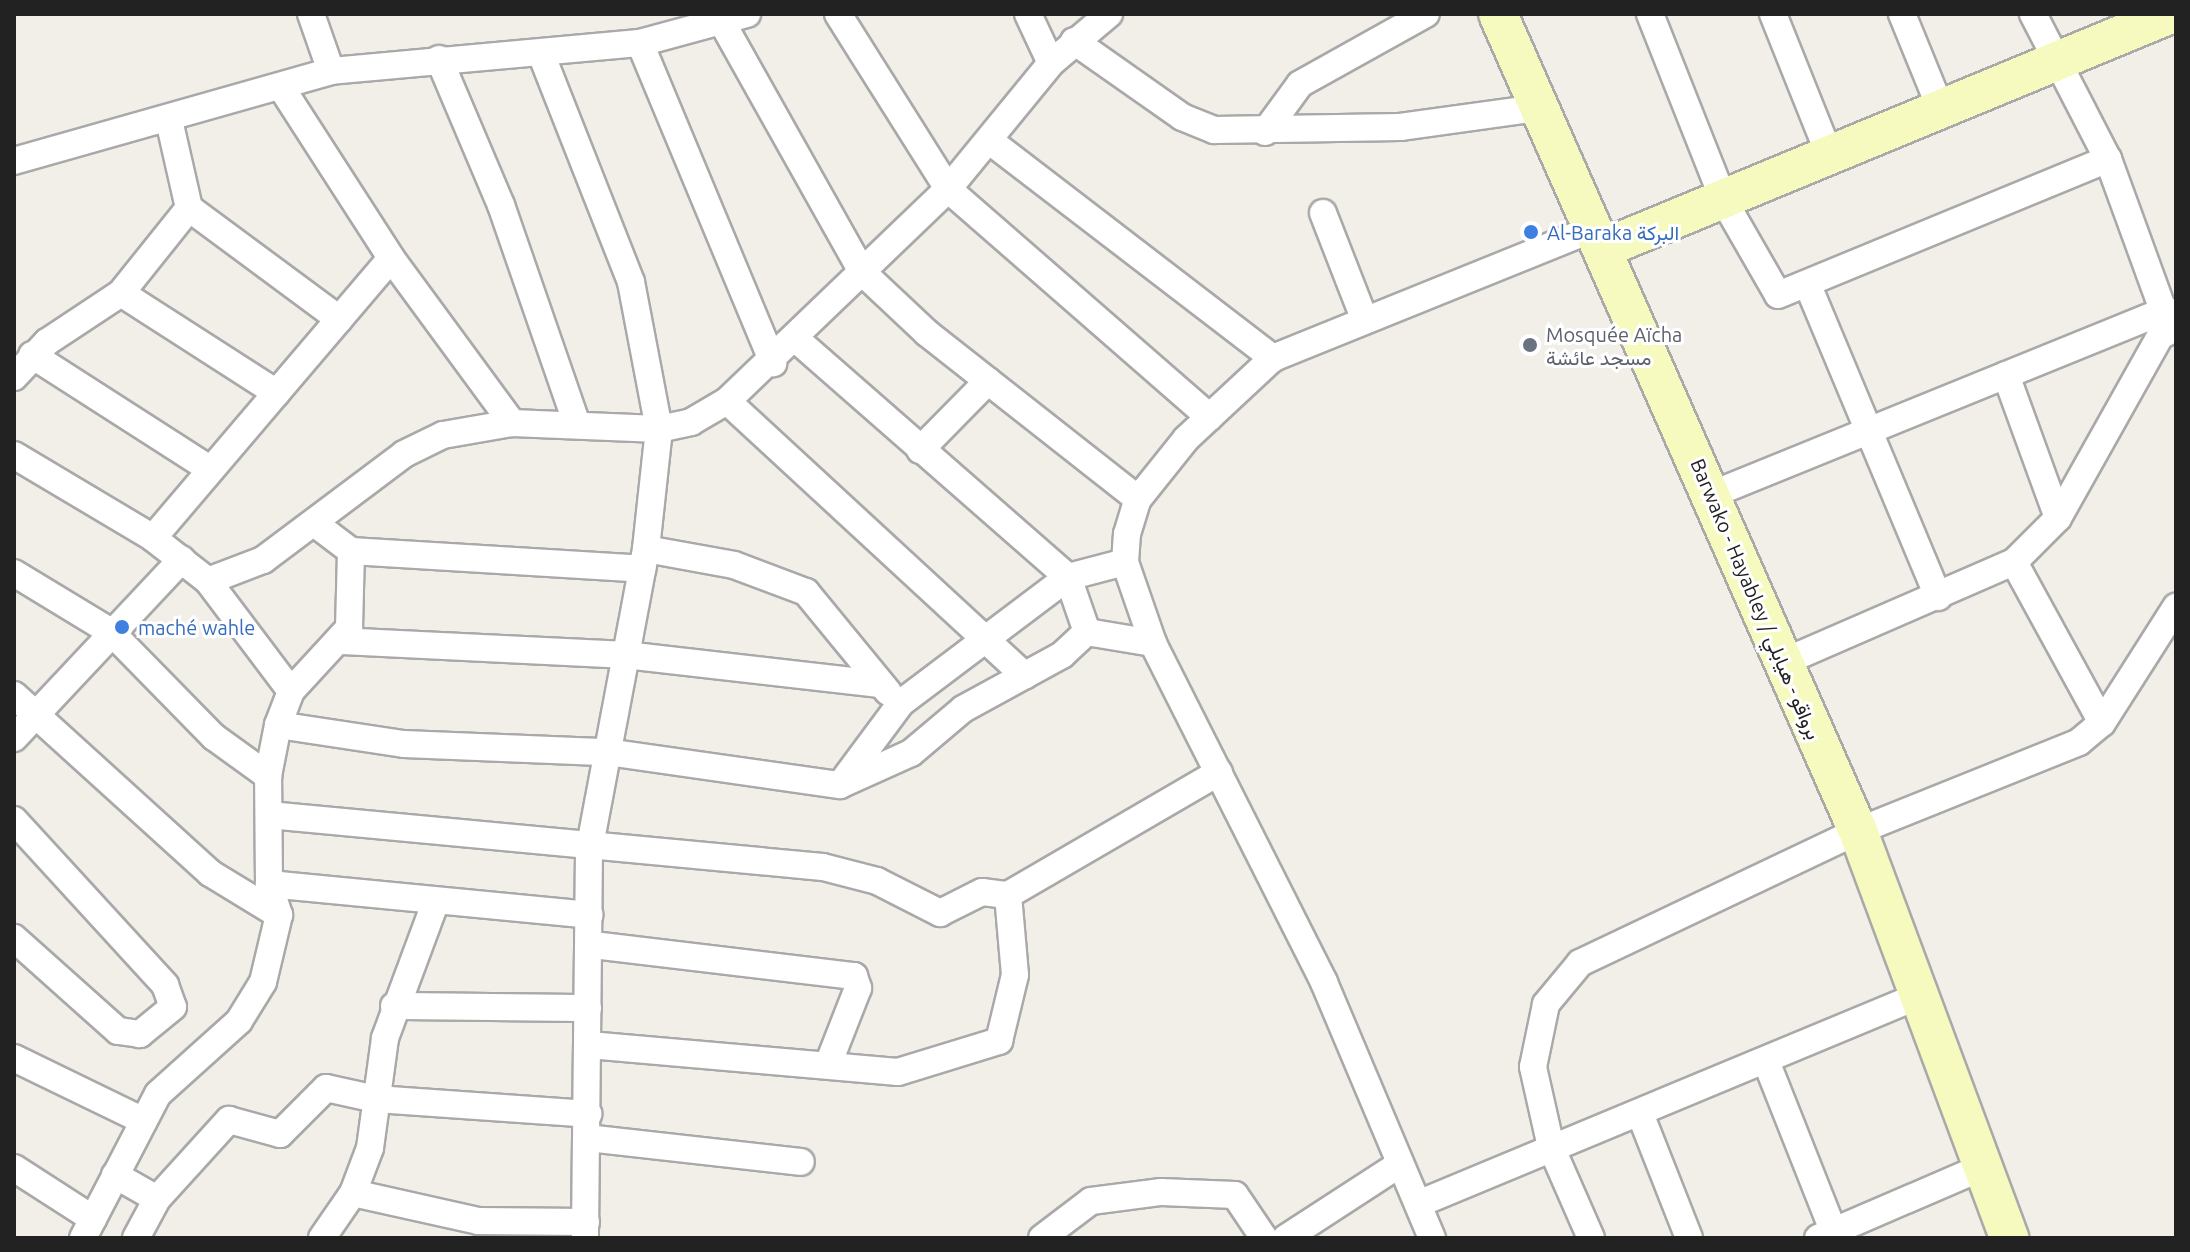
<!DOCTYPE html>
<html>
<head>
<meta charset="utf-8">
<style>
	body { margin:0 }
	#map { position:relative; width:2190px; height:1252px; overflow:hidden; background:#f2efe9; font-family:Ubuntu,Vazirmatn,sans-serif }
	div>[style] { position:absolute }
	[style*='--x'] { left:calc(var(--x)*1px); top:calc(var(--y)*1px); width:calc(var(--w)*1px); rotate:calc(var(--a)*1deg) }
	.roads { filter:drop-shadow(2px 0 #a9a9a9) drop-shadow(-2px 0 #a9a9a9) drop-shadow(0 2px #a9a9a9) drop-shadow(0 -2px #a9a9a9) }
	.street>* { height:26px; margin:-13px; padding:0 13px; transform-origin:13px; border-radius:13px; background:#fff }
	.secondary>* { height:38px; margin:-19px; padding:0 19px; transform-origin:19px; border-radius:19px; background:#f7fabf }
	.dots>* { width:22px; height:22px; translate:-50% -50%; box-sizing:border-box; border:4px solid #fff; border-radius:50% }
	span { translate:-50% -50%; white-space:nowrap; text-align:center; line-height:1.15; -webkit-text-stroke:6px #fff; paint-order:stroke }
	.shop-label { font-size:20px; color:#366cbe }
	.left { translate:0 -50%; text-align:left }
	.worship-label { font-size:20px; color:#5b616d }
	.street-label { font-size:20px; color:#222 }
	.frame { position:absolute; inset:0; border:16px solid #222; pointer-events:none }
</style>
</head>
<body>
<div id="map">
	<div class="roads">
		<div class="street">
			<i style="--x:311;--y:14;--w:60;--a:70.7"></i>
			<i style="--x:838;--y:14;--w:207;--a:57.8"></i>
			<i style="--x:948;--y:189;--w:347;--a:41.1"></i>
			<i style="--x:1028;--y:14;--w:54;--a:64.9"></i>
			<i style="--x:1650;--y:14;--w:201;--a:68.4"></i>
			<i style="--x:1724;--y:201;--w:108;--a:60.1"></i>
			<i style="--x:1778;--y:295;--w:357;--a:-22.4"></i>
			<i style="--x:1773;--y:14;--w:156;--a:68.2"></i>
			<i style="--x:1902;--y:14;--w:106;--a:67.8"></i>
			<i style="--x:2033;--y:14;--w:163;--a:62.7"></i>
			<i style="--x:2108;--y:159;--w:179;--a:70"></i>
			<i style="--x:723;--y:24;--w:284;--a:60.7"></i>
			<i style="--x:862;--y:272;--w:89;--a:43.2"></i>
			<i style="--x:927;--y:333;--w:268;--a:38.2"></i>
			<i style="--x:1074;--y:41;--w:132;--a:35.1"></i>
			<i style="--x:1182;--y:117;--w:35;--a:22"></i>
			<i style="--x:1214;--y:130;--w:186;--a:-0.9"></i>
			<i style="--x:1400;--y:127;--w:138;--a:-7.9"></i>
			<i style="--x:640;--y:43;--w:347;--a:67.4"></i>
			<i style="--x:542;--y:56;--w:243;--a:68.5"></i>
			<i style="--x:631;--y:282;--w:150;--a:79.2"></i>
			<i style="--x:659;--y:429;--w:121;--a:96.2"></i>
			<i style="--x:646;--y:549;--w:307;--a:100.7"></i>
			<i style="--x:589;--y:851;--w:387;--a:90.6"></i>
			<i style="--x:439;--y:59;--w:159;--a:67"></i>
			<i style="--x:501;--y:205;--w:233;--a:70.9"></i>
			<i style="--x:281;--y:87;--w:203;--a:57.2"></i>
			<i style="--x:391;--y:258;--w:205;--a:53.7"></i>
			<i style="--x:169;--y:120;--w:90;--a:77.2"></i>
			<i style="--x:189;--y:208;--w:187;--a:36.5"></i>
			<i style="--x:1265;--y:132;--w:59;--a:-53.9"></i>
			<i style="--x:1300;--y:84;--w:144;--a:-29.1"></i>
			<i style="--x:990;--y:141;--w:357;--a:37.5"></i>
			<i style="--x:14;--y:161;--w:330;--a:-15.8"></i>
			<i style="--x:331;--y:71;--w:310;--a:-5.2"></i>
			<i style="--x:640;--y:43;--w:111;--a:-15.2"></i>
			<i style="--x:1323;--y:213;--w:113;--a:68.7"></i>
			<i style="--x:1809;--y:288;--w:335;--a:67.3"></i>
			<i style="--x:121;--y:293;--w:185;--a:32.7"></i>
			<i style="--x:797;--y:340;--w:360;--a:41.2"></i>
			<i style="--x:1068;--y:577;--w:209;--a:143"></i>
			<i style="--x:901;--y:703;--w:102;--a:126.6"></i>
			<i style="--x:32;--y:355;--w:209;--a:32.7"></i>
			<i style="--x:2006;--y:375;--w:152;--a:70"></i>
			<i style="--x:14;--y:377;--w:48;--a:-46.7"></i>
			<i style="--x:47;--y:342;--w:89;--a:-33.5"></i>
			<i style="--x:121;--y:293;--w:109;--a:-51.3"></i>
			<i style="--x:727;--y:401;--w:405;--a:42.7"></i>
			<i style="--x:920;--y:450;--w:97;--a:-45.4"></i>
			<i style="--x:14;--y:455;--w:162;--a:30.8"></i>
			<i style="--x:153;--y:538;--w:70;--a:38"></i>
			<i style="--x:208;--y:581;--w:138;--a:53"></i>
			<i style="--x:1713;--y:494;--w:489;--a:-22.1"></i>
			<i style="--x:314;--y:523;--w:46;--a:37.1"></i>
			<i style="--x:351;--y:551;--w:292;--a:3.5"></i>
			<i style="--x:153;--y:538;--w:367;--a:-49.6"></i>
			<i style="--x:646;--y:549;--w:89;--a:10.3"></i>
			<i style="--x:734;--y:565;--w:77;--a:20.6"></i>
			<i style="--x:806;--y:592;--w:129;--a:50.6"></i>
			<i style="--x:2014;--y:562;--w:183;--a:61.3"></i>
			<i style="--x:14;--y:573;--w:114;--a:31.3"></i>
			<i style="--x:111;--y:632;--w:147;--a:45.6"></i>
			<i style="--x:214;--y:737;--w:67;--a:35.8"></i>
			<i style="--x:208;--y:581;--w:59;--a:-20.9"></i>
			<i style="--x:263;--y:560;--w:176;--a:-36.9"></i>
			<i style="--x:404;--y:454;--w:43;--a:-26"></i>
			<i style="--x:443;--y:435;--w:70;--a:-9.9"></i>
			<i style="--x:512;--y:423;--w:147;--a:2.3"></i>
			<i style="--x:659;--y:429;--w:33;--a:-12"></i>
			<i style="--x:691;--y:422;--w:42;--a:-30.3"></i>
			<i style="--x:727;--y:401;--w:306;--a:-43.8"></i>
			<i style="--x:948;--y:189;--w:163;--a:-50.7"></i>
			<i style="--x:1051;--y:63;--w:76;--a:-40.2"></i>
			<i style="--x:1087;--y:632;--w:67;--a:9.5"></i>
			<i style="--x:340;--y:641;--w:285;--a:2.8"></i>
			<i style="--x:625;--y:655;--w:257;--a:6.5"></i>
			<i style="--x:1779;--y:664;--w:256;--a:-23.5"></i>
			<i style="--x:2014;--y:562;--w:62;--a:-45"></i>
			<i style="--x:2058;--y:518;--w:209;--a:-60.7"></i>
			<i style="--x:2160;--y:336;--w:18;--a:-27"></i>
			<i style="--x:14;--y:695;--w:265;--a:42.2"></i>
			<i style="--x:210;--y:873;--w:81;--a:31.3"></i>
			<i style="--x:278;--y:725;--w:127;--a:8.6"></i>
			<i style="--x:404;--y:744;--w:203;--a:2.3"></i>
			<i style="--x:607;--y:752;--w:235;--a:8.1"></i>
			<i style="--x:840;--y:785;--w:78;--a:-24.3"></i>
			<i style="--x:911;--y:753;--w:68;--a:-40.2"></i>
			<i style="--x:963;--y:709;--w:113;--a:-28.6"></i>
			<i style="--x:1062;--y:655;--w:34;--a:-43"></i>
			<i style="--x:1087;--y:632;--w:58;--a:-109.1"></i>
			<i style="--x:1068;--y:577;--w:59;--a:-14.7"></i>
			<i style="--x:14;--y:738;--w:245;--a:-46.8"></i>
			<i style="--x:269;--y:815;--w:556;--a:5.36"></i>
			<i style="--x:823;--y:867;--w:56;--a:14.5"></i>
			<i style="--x:877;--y:881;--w:71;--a:26.9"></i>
			<i style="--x:940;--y:913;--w:47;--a:-26.6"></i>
			<i style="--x:982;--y:892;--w:26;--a:7"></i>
			<i style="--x:14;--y:820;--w:224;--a:47.5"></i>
			<i style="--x:165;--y:985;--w:23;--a:70"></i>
			<i style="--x:173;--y:1007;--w:43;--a:140.7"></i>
			<i style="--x:140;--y:1034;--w:22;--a:-172"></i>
			<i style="--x:118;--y:1031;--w:140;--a:-138.2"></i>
			<i style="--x:269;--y:884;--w:322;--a:5.5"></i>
			<i style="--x:593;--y:945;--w:263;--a:6.8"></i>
			<i style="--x:854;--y:976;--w:13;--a:72"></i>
			<i style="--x:858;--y:988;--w:79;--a:111.4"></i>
			<i style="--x:394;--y:1006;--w:194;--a:0.6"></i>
			<i style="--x:589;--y:1045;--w:310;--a:5"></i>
			<i style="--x:898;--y:1072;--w:106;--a:-17.1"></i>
			<i style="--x:999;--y:1041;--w:68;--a:-76.4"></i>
			<i style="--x:1015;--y:975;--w:80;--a:-95"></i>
			<i style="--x:1008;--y:895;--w:244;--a:-30.2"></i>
			<i style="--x:14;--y:1058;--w:144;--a:25.9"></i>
			<i style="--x:1766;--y:1061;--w:190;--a:68.4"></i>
			<i style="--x:1641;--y:1116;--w:131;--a:68.5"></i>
			<i style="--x:588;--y:1138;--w:214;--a:6.4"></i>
			<i style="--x:14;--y:1168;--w:94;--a:32.8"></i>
			<i style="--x:115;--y:1175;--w:48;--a:29.7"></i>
			<i style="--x:353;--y:1193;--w:128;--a:12.6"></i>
			<i style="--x:478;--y:1221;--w:108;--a:0.5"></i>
			<i style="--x:1418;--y:1204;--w:547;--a:-22.58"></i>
			<i style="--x:83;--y:1238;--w:162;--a:-62.5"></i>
			<i style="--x:158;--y:1094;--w:109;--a:-42"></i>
			<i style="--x:239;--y:1021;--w:46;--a:-58.4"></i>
			<i style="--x:263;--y:982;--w:69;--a:-76.6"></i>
			<i style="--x:279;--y:915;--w:33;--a:-108"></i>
			<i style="--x:269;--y:884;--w:108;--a:-90.5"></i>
			<i style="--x:268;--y:776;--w:52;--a:-78.9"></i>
			<i style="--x:278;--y:725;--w:36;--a:-69"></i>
			<i style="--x:291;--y:691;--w:86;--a:-47.4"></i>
			<i style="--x:349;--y:628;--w:77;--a:-88.5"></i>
			<i style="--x:136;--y:1238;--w:44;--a:-61.7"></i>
			<i style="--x:157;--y:1199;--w:107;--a:-47.7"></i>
			<i style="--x:229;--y:1120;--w:53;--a:15.4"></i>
			<i style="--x:280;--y:1134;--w:65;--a:-45"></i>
			<i style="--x:326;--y:1088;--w:51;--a:12.4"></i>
			<i style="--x:376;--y:1099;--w:213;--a:4"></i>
			<i style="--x:322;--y:1238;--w:55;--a:-55.4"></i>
			<i style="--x:353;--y:1193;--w:48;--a:-69.3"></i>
			<i style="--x:370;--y:1148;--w:111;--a:-82.2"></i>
			<i style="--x:385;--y:1038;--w:146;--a:-69.6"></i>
			<i style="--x:1042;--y:1238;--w:61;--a:-37.1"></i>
			<i style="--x:1091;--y:1201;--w:71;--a:-7.3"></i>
			<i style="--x:1161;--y:1192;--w:74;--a:2.3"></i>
			<i style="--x:1235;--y:1195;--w:52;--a:56"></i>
			<i style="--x:1286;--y:1238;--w:136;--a:-33"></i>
			<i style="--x:1432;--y:1238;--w:278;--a:-112.9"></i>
			<i style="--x:1324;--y:982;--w:380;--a:-116.8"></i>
			<i style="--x:1153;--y:643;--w:86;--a:-109.1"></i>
			<i style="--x:1125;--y:562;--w:28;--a:-86"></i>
			<i style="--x:1127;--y:534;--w:37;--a:-73"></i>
			<i style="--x:1138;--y:499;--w:77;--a:-51.3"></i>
			<i style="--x:1186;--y:439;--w:119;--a:-43"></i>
			<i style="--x:1273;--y:358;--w:345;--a:-22"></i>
			<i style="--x:1591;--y:1238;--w:99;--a:-113.7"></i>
			<i style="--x:1551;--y:1147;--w:82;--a:-102.7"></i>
			<i style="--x:1533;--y:1067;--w:64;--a:-78.3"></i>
			<i style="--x:1546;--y:1004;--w:53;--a:-50.3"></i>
			<i style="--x:1580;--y:963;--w:308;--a:-25.4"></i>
			<i style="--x:1858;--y:831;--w:238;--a:-21.9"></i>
			<i style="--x:2079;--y:742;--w:30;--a:-40"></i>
			<i style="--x:2102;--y:723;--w:138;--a:-57.5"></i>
			<i style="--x:1818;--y:1238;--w:180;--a:-23.3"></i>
		</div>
		<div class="secondary">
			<i style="--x:1498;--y:14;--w:893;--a:66.22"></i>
			<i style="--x:1858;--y:831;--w:434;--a:69.6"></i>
			<i style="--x:1602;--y:249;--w:616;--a:-22.44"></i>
		</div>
	</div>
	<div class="dots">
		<i style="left:1531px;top:232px;background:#3f7fe0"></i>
		<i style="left:1530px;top:345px;background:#6b7280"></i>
		<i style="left:122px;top:627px;background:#3f7fe0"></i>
	</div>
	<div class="shop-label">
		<span class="left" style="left:1547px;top:232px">Al-Baraka البركة</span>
		<span class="left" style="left:138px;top:627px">maché wahle</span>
	</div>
	<div class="worship-label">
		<span class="left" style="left:1546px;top:346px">Mosquée Aïcha<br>مسجد عائشة</span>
	</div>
	<div class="street-label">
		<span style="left:1756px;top:599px;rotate:67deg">Barwako - Hayabley / برواقو - هيابلي</span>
	</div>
	<div class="frame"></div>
</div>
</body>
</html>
